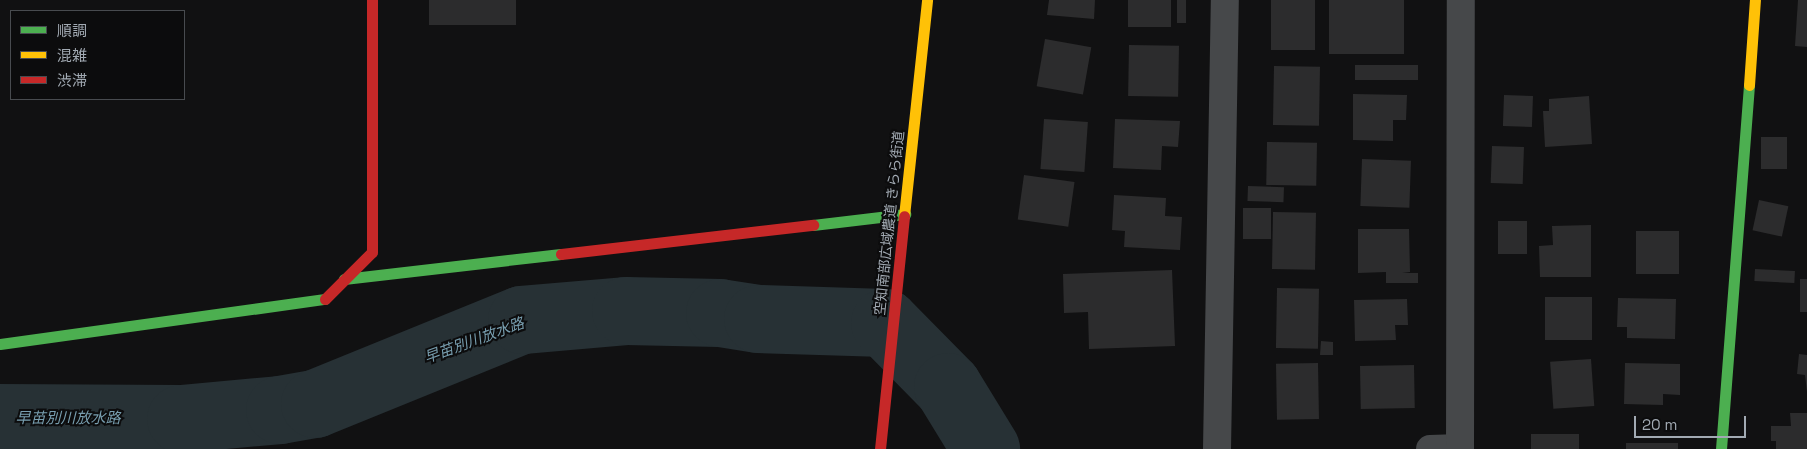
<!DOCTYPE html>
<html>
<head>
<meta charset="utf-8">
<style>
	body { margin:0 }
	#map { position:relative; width:1807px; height:449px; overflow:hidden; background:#111112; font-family:"Space Grotesk","Noto Sans JP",sans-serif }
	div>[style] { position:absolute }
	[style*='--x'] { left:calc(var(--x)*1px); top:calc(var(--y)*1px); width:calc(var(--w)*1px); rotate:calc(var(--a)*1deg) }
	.river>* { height:68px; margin:-34px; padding:0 34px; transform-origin:34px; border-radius:34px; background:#273135 }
	.building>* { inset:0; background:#2c2c2d; transform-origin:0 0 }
	.street>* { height:28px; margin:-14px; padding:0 14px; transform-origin:14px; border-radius:14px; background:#46484a }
	.fast>* { height:11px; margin:-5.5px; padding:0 5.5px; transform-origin:5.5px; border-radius:5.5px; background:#4caf50 }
	.slow>* { height:11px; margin:-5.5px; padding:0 5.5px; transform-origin:5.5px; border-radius:5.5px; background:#ffc107 }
	.jam>* { height:11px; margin:-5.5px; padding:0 5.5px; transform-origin:5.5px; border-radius:5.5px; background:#c62828 }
	span { translate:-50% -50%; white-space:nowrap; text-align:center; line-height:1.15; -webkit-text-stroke:4px #0c0c0d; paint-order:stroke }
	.street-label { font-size:14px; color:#a2aab3 }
	.water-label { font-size:15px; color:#789eaf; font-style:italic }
	.legend { position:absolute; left:10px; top:10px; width:175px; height:90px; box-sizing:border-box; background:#0c0c0d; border:1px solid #484b4f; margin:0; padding:6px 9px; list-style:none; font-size:15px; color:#a2aab3 }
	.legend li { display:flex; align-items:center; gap:10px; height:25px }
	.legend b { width:25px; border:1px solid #484b4f }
	.scale { position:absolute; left:1634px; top:416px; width:112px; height:22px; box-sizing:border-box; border:2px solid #a2aab3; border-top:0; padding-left:6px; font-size:15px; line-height:18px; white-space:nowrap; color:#a2aab3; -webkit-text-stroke:4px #0c0c0d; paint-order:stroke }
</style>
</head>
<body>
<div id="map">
	<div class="river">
		<i style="--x:0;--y:418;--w:181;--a:0.3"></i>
		<i style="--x:181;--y:419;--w:99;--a:-5.2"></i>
		<i style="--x:280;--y:410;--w:36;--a:-10"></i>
		<i style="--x:315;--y:404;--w:223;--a:-22.1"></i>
		<i style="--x:522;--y:320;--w:104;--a:-4.9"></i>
		<i style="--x:626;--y:311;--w:94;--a:1.2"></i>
		<i style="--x:720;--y:313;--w:38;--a:9"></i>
		<i style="--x:758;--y:319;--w:127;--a:1.8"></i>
		<i style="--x:885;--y:323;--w:90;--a:45.5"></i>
		<i style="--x:948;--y:387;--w:73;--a:58.5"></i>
	</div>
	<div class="building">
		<i style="left:429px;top:0;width:87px;height:25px"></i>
		<i style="clip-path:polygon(1049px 0,1095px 0,1094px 19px,1047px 15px)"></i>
		<i style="left:1128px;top:0;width:43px;height:27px"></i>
		<i style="left:1177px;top:0;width:9px;height:23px"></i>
		<i style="left:1271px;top:0;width:44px;height:50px"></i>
		<i style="left:1329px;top:0;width:75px;height:54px"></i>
		<i style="clip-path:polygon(1798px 0,1807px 0,1807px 47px,1795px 46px)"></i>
		<i style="left:1045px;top:39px;width:47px;height:48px;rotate:10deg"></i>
		<i style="left:1129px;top:45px;width:50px;height:51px;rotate:1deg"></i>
		<i style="left:1355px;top:65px;width:63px;height:15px"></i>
		<i style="left:1274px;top:66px;width:46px;height:59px;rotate:1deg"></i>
		<i style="clip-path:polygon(1353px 94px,1407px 95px,1406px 120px,1393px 120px,1393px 141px,1353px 140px)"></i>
		<i style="left:1504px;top:95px;width:29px;height:31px;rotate:2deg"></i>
		<i style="clip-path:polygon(1589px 96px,1592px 144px,1545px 147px,1543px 111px,1549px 111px,1549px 99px)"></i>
		<i style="left:1044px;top:119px;width:44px;height:50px;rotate:4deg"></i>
		<i style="clip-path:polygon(1115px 119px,1180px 121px,1178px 147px,1162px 146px,1161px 170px,1113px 168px)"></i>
		<i style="left:1761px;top:137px;width:26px;height:32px"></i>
		<i style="left:1267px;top:142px;width:50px;height:43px;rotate:1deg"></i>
		<i style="left:1492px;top:146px;width:32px;height:37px;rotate:2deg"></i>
		<i style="left:1362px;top:159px;width:49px;height:47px;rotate:2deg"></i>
		<i style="left:1024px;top:175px;width:51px;height:45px;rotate:8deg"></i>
		<i style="left:1248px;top:186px;width:36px;height:15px;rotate:2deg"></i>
		<i style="clip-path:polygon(1114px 195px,1166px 198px,1165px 216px,1182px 217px,1180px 250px,1124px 247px,1125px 231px,1112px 230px)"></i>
		<i style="left:1759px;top:200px;width:30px;height:31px;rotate:12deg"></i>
		<i style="left:1243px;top:208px;width:28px;height:31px"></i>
		<i style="left:1273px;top:212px;width:43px;height:57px;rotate:1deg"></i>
		<i style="left:1498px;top:221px;width:29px;height:33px"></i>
		<i style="clip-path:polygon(1591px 225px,1591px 277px,1540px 277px,1539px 246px,1553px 245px,1552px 226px)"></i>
		<i style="clip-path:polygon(1358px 229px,1409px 229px,1410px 272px,1402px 273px,1418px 273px,1418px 283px,1386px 283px,1386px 272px,1358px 273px)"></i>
		<i style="left:1636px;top:231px;width:43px;height:43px"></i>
		<i style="left:1755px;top:269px;width:40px;height:12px;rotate:3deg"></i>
		<i style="clip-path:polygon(1172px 270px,1175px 346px,1089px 349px,1088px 312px,1064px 313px,1063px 274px)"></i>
		<i style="left:1800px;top:279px;width:7px;height:33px"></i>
		<i style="left:1277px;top:288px;width:42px;height:60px;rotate:1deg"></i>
		<i style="left:1592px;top:297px;width:43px;height:47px;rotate:90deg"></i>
		<i style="clip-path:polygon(1618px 298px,1676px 299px,1675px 339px,1627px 338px,1627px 327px,1617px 327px)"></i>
		<i style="clip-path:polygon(1407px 299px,1408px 325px,1395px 325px,1396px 340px,1355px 341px,1354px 300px)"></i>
		<i style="clip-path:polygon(1321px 341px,1333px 342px,1333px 355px,1320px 355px)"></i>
		<i style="clip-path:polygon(1799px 354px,1807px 355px,1807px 392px,1805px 375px,1797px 374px)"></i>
		<i style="left:1591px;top:359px;width:47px;height:41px;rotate:86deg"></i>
		<i style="left:1318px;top:363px;width:56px;height:42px;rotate:89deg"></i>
		<i style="clip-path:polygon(1625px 363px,1680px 364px,1680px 395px,1663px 394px,1663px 405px,1624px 404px)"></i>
		<i style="left:1414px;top:365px;width:43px;height:54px;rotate:89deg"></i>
		<i style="clip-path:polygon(1790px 413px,1807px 413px,1807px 449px,1776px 449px,1776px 441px,1771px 441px,1771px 426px,1791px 426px)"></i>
		<i style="left:1579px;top:434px;width:15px;height:48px;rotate:90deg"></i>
		<i style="left:1626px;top:443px;width:52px;height:6px"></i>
	</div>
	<div class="street">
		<i style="--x:1217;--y:449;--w:449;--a:-89"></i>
		<i style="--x:1430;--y:449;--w:30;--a:-2"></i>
		<i style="--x:1460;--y:449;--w:449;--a:-89.9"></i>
	</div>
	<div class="fast">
		<i style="--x:813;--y:225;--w:93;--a:-6.8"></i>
		<i style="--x:344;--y:279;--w:218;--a:-6.6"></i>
		<i style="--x:0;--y:344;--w:328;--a:-7.9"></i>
		<i style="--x:1721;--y:449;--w:365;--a:-85.6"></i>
	</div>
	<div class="slow">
		<i style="--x:1749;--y:85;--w:85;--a:-86"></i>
		<i style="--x:904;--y:216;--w:217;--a:-83.9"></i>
	</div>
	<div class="jam">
		<i style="--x:561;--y:254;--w:254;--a:-6.6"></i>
		<i style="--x:325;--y:299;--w:66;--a:-45"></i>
		<i style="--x:372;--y:252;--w:252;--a:-90"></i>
		<i style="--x:880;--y:449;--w:234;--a:-84.1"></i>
	</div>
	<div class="street-label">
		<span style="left:889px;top:223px;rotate:-84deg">空知南部広域農道 きらら街道</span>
	</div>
	<div class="water-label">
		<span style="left:474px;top:340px;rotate:-20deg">早苗別川放水路</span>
		<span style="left:68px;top:418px">早苗別川放水路</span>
	</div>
	<ul class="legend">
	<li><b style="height:6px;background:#4caf50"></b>順調</li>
	<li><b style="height:6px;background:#ffc107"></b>混雑</li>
	<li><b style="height:6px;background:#c62828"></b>渋滞</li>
	</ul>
	<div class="scale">20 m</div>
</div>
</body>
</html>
